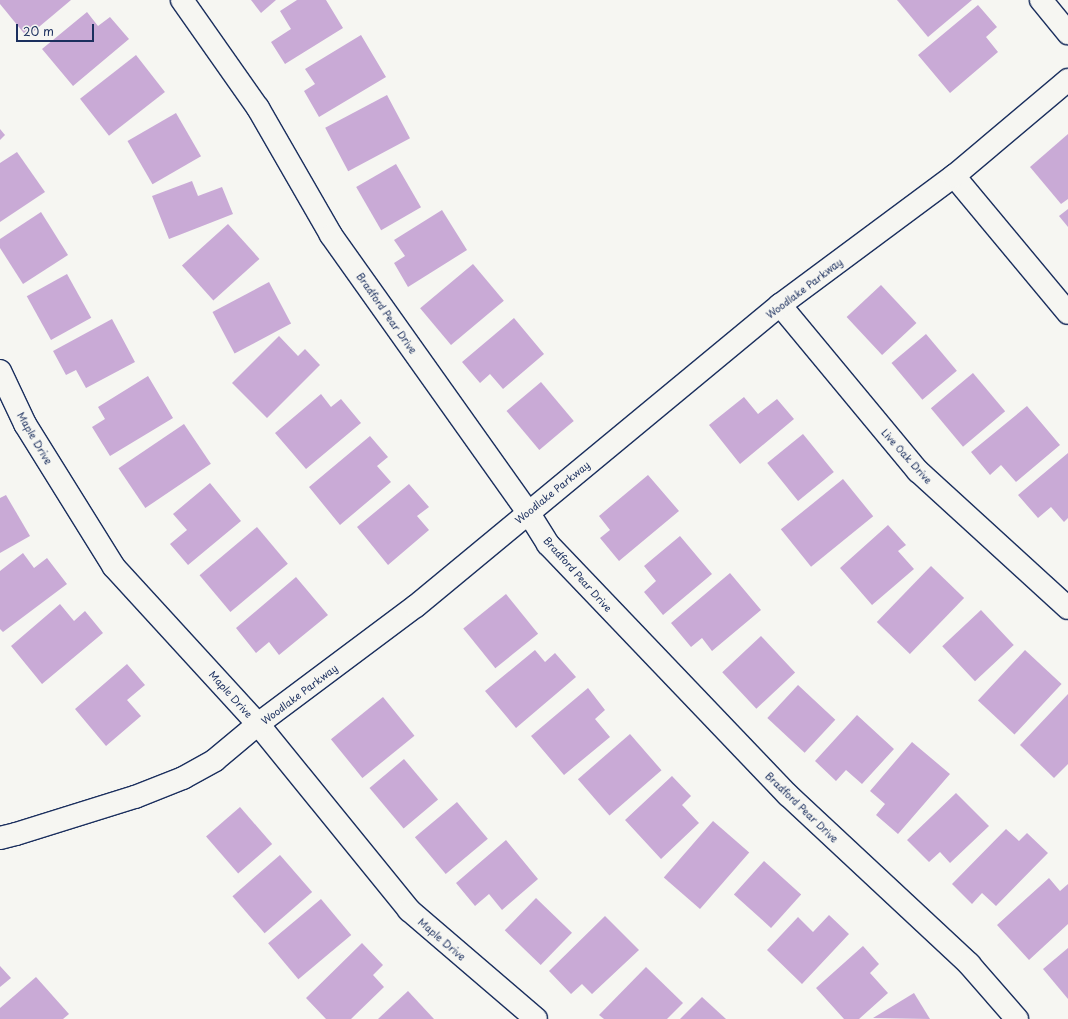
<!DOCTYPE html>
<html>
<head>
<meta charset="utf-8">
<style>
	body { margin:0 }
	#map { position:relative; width:1068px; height:1019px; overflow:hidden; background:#f6f6f2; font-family:"Playpen Sans",sans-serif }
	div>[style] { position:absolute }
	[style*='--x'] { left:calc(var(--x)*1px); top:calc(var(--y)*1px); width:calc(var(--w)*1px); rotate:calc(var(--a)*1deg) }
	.building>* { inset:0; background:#c9aad6; transform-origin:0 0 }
	.roads { filter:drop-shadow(1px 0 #1b2f5e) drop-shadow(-1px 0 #1b2f5e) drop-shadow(0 1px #1b2f5e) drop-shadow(0 -1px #1b2f5e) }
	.minor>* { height:22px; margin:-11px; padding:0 11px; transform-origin:11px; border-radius:11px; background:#f6f6f2 }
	span { translate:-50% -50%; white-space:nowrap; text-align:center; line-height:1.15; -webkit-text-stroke:4px #f6f6f2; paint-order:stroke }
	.street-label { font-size:10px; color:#1b2f5e }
	.scale { position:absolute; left:16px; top:24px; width:78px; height:18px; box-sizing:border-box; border:2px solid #1b2f5e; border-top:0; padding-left:5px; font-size:12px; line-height:14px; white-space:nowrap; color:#1b2f5e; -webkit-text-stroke:3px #f6f6f2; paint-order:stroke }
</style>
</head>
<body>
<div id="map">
	<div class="building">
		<i style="clip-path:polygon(0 0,71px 0,27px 37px,0 4px)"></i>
		<i style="clip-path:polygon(251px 0,276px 0,261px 13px)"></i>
		<i style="clip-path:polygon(297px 0,326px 0,343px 28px,285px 64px,271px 42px,291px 29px,280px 11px)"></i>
		<i style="clip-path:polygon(897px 0,972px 0,928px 37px)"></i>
		<i style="clip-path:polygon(978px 5px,997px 27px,986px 37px,998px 52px,950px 93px,918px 55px)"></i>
		<i style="clip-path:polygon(87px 12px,98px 26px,110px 17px,129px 39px,73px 86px,42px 49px)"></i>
		<i style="clip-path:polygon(361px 35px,386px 77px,319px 117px,304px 91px,315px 84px,305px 69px)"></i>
		<i style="left:136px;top:55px;width:47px;height:71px;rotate:52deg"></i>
		<i style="left:387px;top:95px;width:49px;height:70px;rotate:62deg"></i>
		<i style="left:176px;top:113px;width:50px;height:56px;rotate:60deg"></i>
		<i style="clip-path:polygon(0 129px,5px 135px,0 140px)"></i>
		<i style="clip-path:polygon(1068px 134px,1068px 199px,1061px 204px,1030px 167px)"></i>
		<i style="clip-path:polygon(17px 152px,45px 192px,0 222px,0 163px)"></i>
		<i style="left:396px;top:164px;width:50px;height:46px;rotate:60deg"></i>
		<i style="clip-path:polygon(192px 181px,198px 196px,222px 187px,233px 214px,169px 239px,152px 196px)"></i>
		<i style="clip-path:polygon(1068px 209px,1068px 227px,1059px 216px)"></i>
		<i style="clip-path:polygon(442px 210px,467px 250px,408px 287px,394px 263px,405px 256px,394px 240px)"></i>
		<i style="clip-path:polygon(41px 212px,68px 255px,23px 284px,0 248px,0 239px)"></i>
		<i style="left:228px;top:224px;width:47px;height:62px;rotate:48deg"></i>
		<i style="left:473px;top:264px;width:48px;height:69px;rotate:50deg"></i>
		<i style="left:67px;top:274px;width:50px;height:46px;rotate:61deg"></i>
		<i style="left:269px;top:282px;width:47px;height:64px;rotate:62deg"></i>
		<i style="left:881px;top:285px;width:52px;height:47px;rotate:47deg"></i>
		<i style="clip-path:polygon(514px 318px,544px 354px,503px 389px,490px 374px,480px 383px,462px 362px)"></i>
		<i style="clip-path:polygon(112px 319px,135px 362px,86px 388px,76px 370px,66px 375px,53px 351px)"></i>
		<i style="left:926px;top:334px;width:48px;height:45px;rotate:50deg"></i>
		<i style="clip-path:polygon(279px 336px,298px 356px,305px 349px,320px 365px,267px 418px,232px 383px)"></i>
		<i style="left:973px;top:373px;width:50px;height:55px;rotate:50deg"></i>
		<i style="clip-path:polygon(148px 376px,173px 418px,110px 456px,92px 427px,105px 419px,98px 407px)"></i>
		<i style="left:541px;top:382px;width:51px;height:45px;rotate:50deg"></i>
		<i style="clip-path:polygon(321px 394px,331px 407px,341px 399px,361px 423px,306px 469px,275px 433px)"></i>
		<i style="clip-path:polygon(744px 397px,758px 414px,777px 399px,794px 419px,740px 464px,709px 425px)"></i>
		<i style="clip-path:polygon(1027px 406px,1060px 445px,1016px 482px,1001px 465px,990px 475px,971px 452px)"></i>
		<i style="left:184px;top:424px;width:48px;height:79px;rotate:56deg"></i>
		<i style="left:803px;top:434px;width:49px;height:46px;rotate:51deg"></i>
		<i style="clip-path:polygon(370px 436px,388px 457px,377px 466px,391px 482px,340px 525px,309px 487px)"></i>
		<i style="clip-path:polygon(1068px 453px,1068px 518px,1064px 522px,1051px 507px,1038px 518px,1018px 495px)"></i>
		<i style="clip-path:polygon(648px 475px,679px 511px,619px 561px,600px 538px,610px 530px,599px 516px)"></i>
		<i style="left:843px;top:479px;width:48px;height:80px;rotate:51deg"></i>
		<i style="clip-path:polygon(210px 483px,241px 521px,188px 565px,170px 544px,187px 530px,173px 514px)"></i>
		<i style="clip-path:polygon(409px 484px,429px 507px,417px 516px,429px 530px,388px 565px,357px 527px)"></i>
		<i style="clip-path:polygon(6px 495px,30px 536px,0 553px,0 498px)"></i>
		<i style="clip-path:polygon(888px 525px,906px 545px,898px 551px,914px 569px,872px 605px,840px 568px)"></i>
		<i style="left:257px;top:527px;width:48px;height:75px;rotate:50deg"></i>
		<i style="clip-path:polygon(680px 536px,712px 574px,663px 615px,644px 592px,656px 581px,644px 566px)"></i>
		<i style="clip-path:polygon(23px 553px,34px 568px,47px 558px,67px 584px,3px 632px,0 629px,0 571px)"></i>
		<i style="left:931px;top:566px;width:46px;height:78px;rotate:44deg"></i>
		<i style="clip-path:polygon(730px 573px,761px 610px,712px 651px,702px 638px,691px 647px,671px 623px)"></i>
		<i style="clip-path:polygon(296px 577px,328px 615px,279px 655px,269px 642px,256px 653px,236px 628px)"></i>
		<i style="left:506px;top:594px;width:51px;height:55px;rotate:51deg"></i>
		<i style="clip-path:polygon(60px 604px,74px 621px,85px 611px,103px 633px,42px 684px,11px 646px)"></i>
		<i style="left:981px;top:610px;width:48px;height:53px;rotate:47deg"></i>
		<i style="left:761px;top:636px;width:50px;height:53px;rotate:47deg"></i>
		<i style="clip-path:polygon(535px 650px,545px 662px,555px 653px,576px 677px,516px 728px,485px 691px)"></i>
		<i style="left:1025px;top:650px;width:50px;height:69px;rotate:43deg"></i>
		<i style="clip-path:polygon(127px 664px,145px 685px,127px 700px,141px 716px,106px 746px,75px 709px)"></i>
		<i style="left:798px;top:685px;width:51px;height:45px;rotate:43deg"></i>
		<i style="clip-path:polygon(588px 688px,605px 710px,595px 719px,610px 737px,564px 775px,531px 736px)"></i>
		<i style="clip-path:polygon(1068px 694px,1068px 764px,1054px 778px,1020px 745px)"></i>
		<i style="left:383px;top:697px;width:50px;height:67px;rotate:51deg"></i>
		<i style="clip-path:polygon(857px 715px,894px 749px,862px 784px,846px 770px,836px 781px,815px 761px)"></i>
		<i style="left:630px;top:734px;width:48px;height:69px;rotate:49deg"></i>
		<i style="clip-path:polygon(912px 742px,950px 774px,898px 834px,876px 815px,885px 804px,870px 791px)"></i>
		<i style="left:404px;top:759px;width:53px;height:45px;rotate:50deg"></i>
		<i style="clip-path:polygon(672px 776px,691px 796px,682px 805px,699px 823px,661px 859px,625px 820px)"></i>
		<i style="clip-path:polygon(956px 793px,989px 826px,950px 863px,940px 852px,929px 862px,907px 840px)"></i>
		<i style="left:457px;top:802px;width:48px;height:55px;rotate:50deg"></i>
		<i style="left:240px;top:807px;width:49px;height:45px;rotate:49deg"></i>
		<i style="left:713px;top:821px;width:48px;height:75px;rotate:41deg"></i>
		<i style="clip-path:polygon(1006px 829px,1019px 841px,1027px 833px,1048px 853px,996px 906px,982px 893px,972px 904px,952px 884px)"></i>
		<i style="clip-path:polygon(506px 840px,538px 879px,502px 910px,489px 894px,475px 906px,456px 883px)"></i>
		<i style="left:280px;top:855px;width:49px;height:63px;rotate:49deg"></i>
		<i style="left:764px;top:861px;width:50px;height:45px;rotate:42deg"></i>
		<i style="clip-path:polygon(1049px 878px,1060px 891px,1068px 884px,1068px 924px,1029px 960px,997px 925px)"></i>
		<i style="left:536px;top:898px;width:50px;height:45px;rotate:44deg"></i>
		<i style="left:321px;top:899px;width:47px;height:69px;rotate:50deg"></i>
		<i style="clip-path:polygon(829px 915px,849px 934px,802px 984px,767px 950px,798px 917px,813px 932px)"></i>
		<i style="clip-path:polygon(605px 916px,639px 950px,592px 994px,582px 984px,571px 994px,549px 971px)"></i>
		<i style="clip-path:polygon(362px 943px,383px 965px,373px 975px,384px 987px,351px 1019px,326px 1019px,306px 998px)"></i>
		<i style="clip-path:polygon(863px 946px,879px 964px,870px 973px,888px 993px,859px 1019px,844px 1019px,816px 988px)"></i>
		<i style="clip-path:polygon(1068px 948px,1068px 999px,1043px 969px)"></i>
		<i style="clip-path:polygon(0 966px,11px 978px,0 987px)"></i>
		<i style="clip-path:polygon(646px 967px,683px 1003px,667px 1019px,604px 1019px,599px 1015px)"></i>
		<i style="clip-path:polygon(36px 977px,69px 1014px,63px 1019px,0 1019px,0 1008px)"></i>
		<i style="clip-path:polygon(408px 991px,434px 1019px,378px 1019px)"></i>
		<i style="clip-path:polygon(914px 993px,930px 1019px,873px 1018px)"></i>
		<i style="clip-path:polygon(702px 997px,726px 1019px,680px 1019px)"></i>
	</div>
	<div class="roads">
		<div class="minor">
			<i style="--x:182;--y:0;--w:132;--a:54.9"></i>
			<i style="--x:258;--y:108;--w:146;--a:60.1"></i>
			<i style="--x:331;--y:235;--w:340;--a:54.6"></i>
			<i style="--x:528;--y:512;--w:38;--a:58"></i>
			<i style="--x:548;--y:544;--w:347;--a:46.3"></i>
			<i style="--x:788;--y:795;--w:248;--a:43"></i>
			<i style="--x:969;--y:964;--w:73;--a:48.9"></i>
			<i style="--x:1041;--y:0;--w:43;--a:50.7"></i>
			<i style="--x:954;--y:176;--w:178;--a:50.2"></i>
			<i style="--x:780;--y:305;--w:216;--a:50.3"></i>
			<i style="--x:918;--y:471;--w:203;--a:42.4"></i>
			<i style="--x:0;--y:371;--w:59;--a:64.7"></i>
			<i style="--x:25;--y:424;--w:168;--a:58.1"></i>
			<i style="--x:114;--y:567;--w:213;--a:47.5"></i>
			<i style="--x:258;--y:724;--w:240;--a:50.9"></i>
			<i style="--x:409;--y:910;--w:167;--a:40.6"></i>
			<i style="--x:0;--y:838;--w:16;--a:-14"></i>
			<i style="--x:16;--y:834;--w:125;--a:-17.3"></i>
			<i style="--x:135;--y:797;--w:52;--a:-21.6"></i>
			<i style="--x:183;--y:778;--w:37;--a:-29"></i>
			<i style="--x:215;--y:760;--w:56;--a:-39.9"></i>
			<i style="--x:258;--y:724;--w:197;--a:-36.8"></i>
			<i style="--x:416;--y:606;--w:472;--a:-39.6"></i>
			<i style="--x:780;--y:305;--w:217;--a:-36.6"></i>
			<i style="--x:954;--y:176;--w:149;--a:-40.1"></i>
		</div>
	</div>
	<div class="street-label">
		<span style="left:804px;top:288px;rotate:-37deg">Woodlake Parkway</span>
		<span style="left:387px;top:313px;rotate:55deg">Bradford Pear Drive</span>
		<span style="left:35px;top:438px;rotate:60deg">Maple Drive</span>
		<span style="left:907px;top:456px;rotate:48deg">Live Oak Drive</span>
		<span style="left:552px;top:492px;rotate:-39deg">Woodlake Parkway</span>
		<span style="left:578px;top:574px;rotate:48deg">Bradford Pear Drive</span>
		<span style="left:231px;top:694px;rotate:48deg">Maple Drive</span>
		<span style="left:299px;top:694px;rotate:-37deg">Woodlake Parkway</span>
		<span style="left:802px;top:807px;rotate:44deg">Bradford Pear Drive</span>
		<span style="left:442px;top:939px;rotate:41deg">Maple Drive</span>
	</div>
	<div class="scale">20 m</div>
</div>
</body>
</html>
